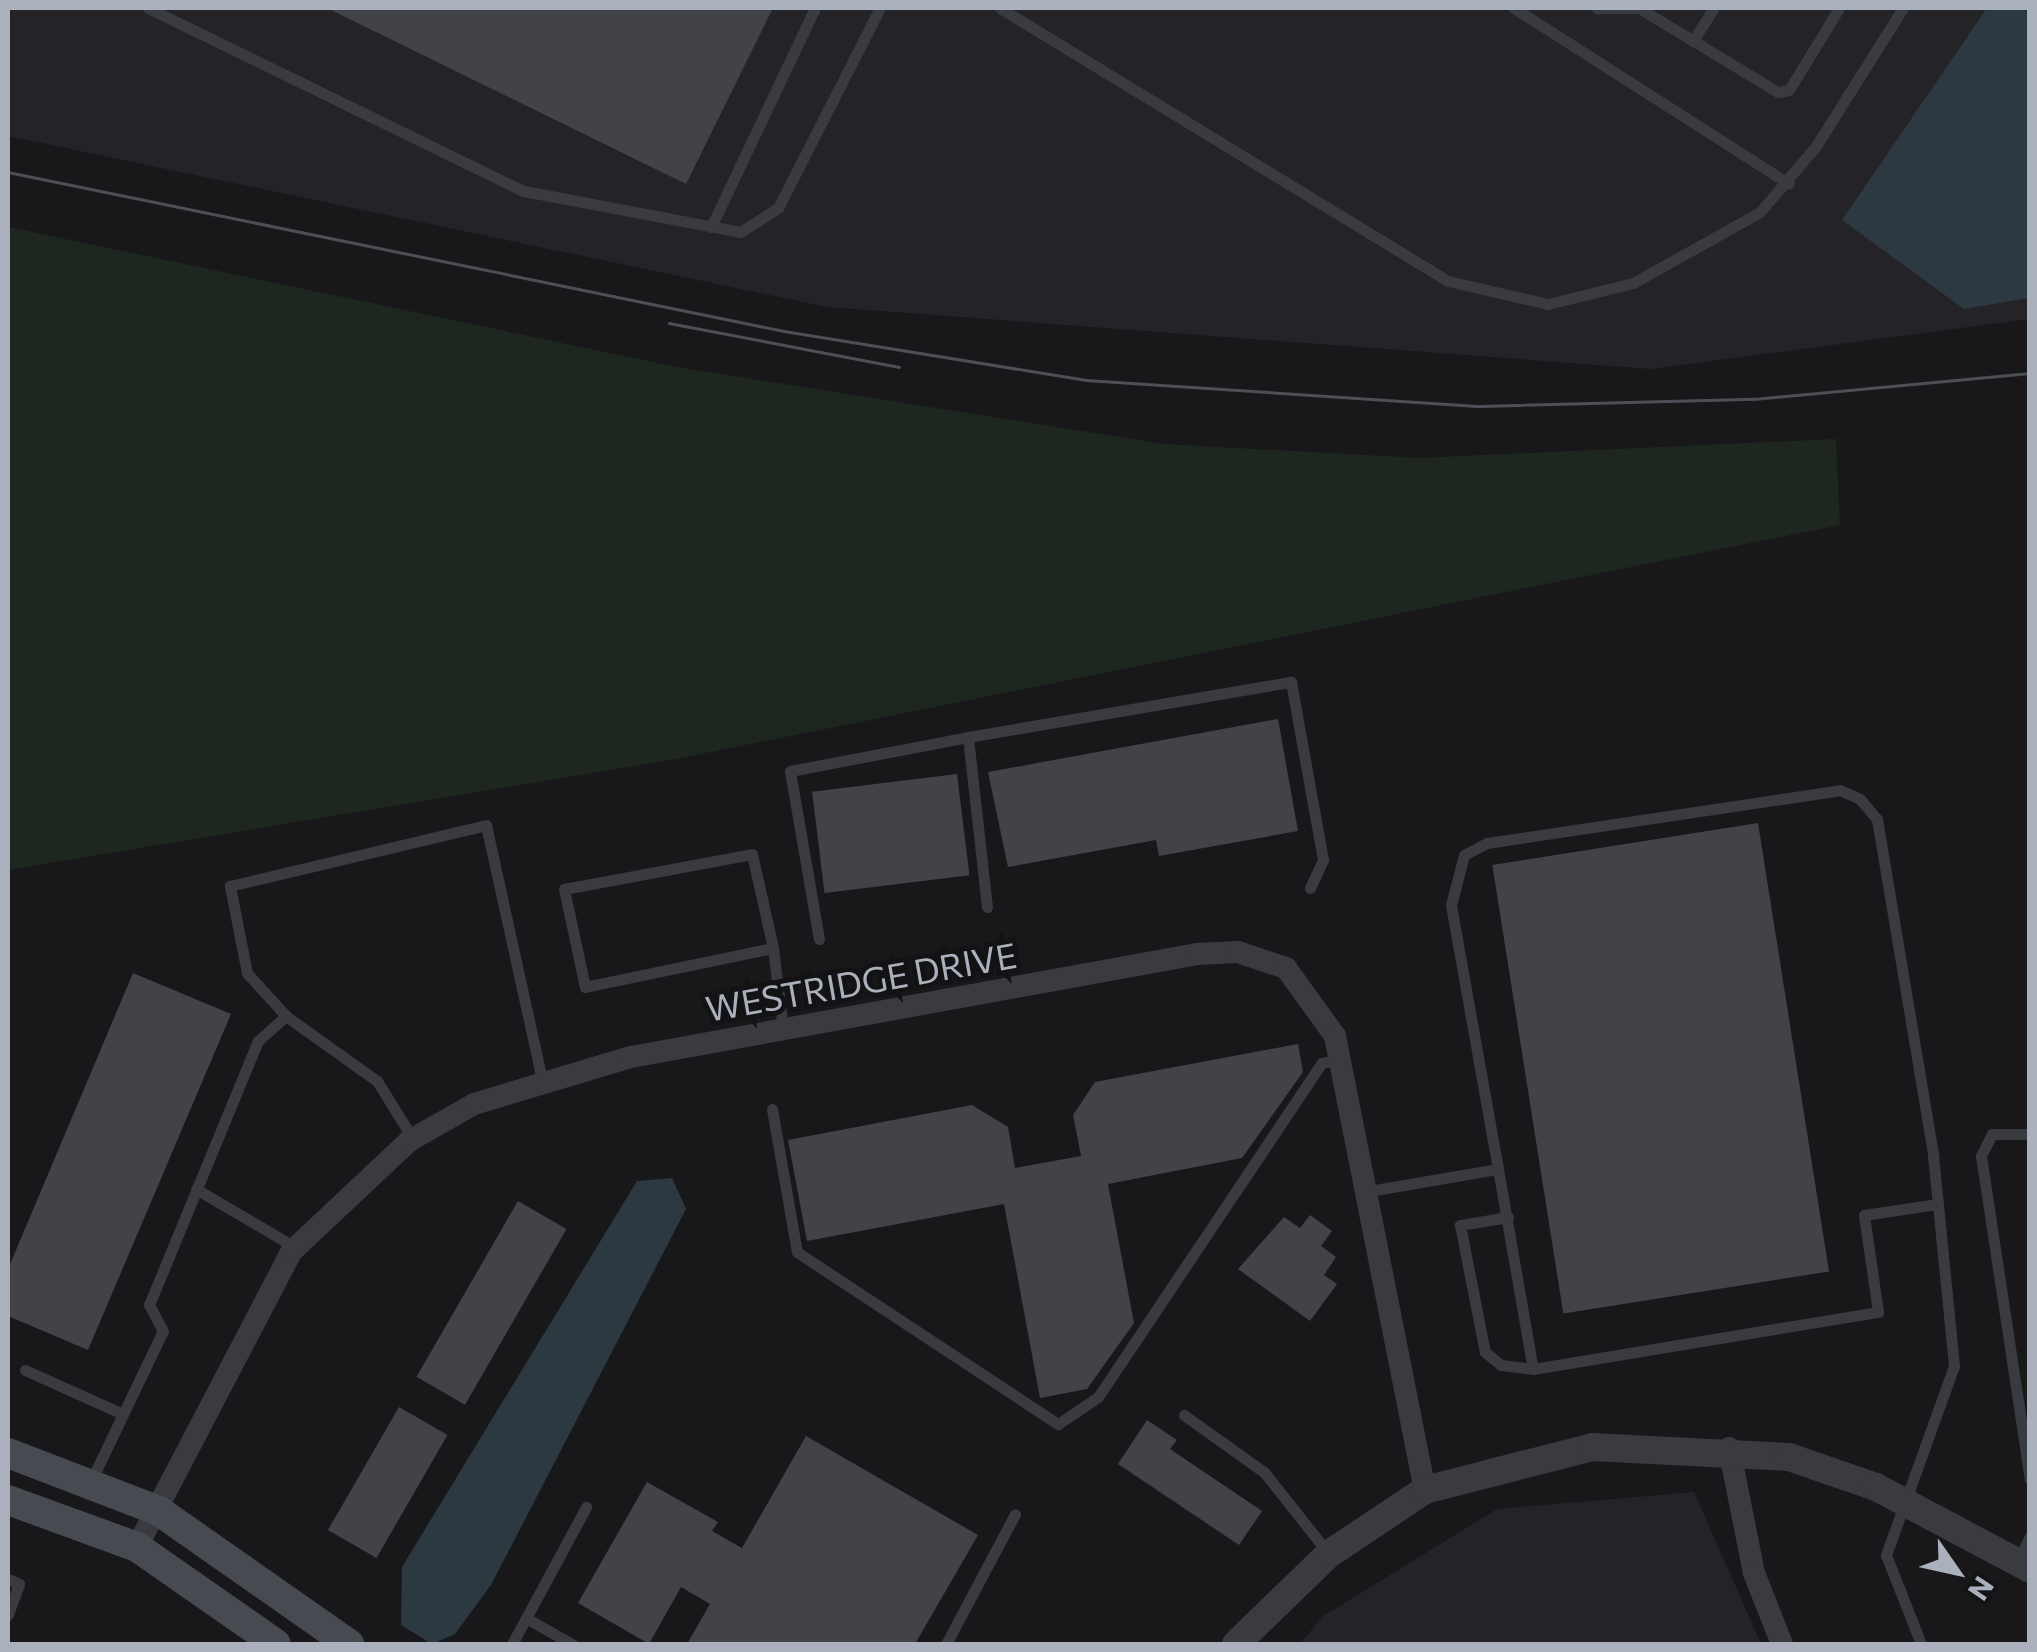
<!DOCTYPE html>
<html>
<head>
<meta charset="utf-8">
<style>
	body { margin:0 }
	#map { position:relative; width:2037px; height:1652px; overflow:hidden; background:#18181b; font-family:Commissioner,sans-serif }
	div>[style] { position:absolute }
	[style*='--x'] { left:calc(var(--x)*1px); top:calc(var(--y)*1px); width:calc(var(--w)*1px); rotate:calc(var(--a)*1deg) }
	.built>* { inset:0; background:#242428 }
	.green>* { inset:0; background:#1e271f }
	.water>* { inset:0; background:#2d3940 }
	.building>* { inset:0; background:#424348; transform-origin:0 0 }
	.service>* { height:11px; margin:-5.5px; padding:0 5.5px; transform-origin:5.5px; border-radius:5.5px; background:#393b40 }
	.minor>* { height:22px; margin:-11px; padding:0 11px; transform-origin:11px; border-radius:11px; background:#393b40 }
	.tertiary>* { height:28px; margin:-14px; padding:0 14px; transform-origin:14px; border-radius:14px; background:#393b40 }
	.secondary>* { height:30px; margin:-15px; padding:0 15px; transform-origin:15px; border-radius:15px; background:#474a50 }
	.tram>* { height:2.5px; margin:-1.25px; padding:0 1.25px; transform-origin:1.25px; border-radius:1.25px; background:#4c4f55 }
	span { translate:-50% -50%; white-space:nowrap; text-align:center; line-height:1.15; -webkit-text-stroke:10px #131316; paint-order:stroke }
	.street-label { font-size:35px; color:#aab0bc }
	.frame { position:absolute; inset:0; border:10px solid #aab0bc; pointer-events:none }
	.north { position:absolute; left:1907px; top:1522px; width:100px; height:100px; -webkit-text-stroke:8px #131316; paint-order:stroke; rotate:124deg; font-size:28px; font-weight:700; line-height:40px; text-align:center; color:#aab0bc }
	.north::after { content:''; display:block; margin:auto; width:35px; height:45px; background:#aab0bc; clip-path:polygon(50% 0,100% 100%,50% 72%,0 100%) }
</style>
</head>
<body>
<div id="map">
	<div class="built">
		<i style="clip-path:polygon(8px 8px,2029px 8px,2029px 319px,1651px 369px,827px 307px,8px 136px)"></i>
		<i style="clip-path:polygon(1694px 1492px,1761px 1644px,1300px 1644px,1322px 1617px,1497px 1509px)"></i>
	</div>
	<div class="green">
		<i style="clip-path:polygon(8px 227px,677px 367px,1164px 444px,1419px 458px,1836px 439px,1840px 525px,676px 759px,8px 870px)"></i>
	</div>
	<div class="water">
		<i style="clip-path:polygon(1987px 8px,2029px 8px,2029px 298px,1964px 309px,1842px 220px)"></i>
		<i style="clip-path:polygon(672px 1178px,686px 1209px,491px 1585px,455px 1634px,432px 1644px,401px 1625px,402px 1567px,637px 1181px)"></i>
	</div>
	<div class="building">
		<i style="clip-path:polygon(327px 8px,773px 8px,686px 184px)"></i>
		<i style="clip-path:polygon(1278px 719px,1298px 831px,1159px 856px,1156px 840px,1008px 867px,988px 772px)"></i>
		<i style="left:957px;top:774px;width:102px;height:146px;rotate:83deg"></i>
		<i style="left:1758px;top:823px;width:454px;height:269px;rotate:81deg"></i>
		<i style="clip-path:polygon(133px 973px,231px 1014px,88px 1350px,8px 1316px,8px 1269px)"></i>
		<i style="clip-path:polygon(1298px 1044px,1303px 1072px,1242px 1158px,1108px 1184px,1134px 1323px,1087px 1389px,1040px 1398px,1004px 1204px,807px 1241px,788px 1140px,972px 1105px,1008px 1127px,1015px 1168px,1081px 1156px,1073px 1115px,1095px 1082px)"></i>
		<i style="left:518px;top:1201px;width:56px;height:203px;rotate:30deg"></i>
		<i style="clip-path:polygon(1310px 1215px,1332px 1231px,1321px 1246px,1336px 1257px,1324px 1275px,1337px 1284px,1310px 1321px,1238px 1269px,1284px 1217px,1300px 1228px)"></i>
		<i style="left:399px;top:1407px;width:56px;height:142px;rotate:30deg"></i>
		<i style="clip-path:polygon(1147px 1420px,1177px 1440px,1170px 1449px,1262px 1511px,1239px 1545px,1118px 1464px)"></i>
		<i style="clip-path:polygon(806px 1436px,978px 1535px,915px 1644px,687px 1644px,710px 1604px,681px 1587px,649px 1644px,578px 1603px,647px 1482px,718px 1522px,712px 1531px,742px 1548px)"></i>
	</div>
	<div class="service">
		<i style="--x:148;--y:8;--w:418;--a:26"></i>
		<i style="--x:524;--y:191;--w:220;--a:10.7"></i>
		<i style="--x:740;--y:232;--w:45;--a:-32.3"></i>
		<i style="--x:778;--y:208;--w:225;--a:-63"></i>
		<i style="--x:1000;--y:8;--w:525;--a:31.36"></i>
		<i style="--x:1448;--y:281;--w:103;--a:13"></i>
		<i style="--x:1548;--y:304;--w:88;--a:-13.9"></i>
		<i style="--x:1633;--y:283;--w:145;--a:-29.2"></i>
		<i style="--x:1760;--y:212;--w:87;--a:-49.7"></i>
		<i style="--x:1816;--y:146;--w:163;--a:-57.8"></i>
		<i style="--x:1514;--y:8;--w:326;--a:32.6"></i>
		<i style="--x:1597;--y:8;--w:51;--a:0"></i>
		<i style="--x:1644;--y:11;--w:157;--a:31.2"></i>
		<i style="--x:1778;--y:92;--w:11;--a:-10"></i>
		<i style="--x:1789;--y:90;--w:96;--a:-58.6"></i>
		<i style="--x:1693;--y:41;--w:39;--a:-58"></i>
		<i style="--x:711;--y:227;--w:242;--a:-64.6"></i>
		<i style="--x:987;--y:907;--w:171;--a:-96.4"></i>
		<i style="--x:968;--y:737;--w:328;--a:-9.7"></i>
		<i style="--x:1291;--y:682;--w:181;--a:79.8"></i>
		<i style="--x:1323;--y:860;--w:31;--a:115"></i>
		<i style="--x:819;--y:939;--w:170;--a:-99.8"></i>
		<i style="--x:790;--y:771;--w:181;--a:-10.8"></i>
		<i style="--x:773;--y:948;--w:192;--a:168.3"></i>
		<i style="--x:585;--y:987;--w:100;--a:-102.1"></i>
		<i style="--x:564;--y:889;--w:191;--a:-10.5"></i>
		<i style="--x:752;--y:854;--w:96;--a:77.4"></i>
		<i style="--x:773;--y:948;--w:83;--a:83"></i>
		<i style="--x:772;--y:1109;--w:145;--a:80.1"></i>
		<i style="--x:797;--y:1252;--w:313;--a:33.4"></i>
		<i style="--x:1058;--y:1424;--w:48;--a:-34"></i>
		<i style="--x:1098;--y:1397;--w:402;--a:-56.2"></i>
		<i style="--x:1322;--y:1063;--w:18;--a:-13"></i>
		<i style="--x:2030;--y:1134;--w:38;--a:180"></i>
		<i style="--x:1992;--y:1134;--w:25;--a:117"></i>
		<i style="--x:1981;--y:1156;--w:327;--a:81.4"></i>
		<i style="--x:413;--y:1139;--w:68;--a:-121.8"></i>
		<i style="--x:377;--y:1081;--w:112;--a:-144.5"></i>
		<i style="--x:286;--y:1016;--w:58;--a:-132.2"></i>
		<i style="--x:247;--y:973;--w:89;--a:-101.1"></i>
		<i style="--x:230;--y:886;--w:263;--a:-13.4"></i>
		<i style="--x:486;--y:825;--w:260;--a:77.6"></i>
		<i style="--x:1498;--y:1169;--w:203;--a:80.1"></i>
		<i style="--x:1533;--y:1369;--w:350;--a:-9.4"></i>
		<i style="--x:1878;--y:1312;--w:98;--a:-98.2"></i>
		<i style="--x:1864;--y:1215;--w:75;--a:-8.5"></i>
		<i style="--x:196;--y:1189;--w:115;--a:30.4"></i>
		<i style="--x:1369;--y:1191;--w:131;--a:-9.7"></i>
		<i style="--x:1498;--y:1169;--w:268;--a:-100.1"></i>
		<i style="--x:1451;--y:905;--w:52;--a:-75.4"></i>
		<i style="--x:1464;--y:855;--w:26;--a:-28"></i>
		<i style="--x:1487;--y:843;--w:357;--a:-8.5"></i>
		<i style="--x:1840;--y:790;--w:22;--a:24"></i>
		<i style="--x:1860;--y:799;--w:26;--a:50"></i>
		<i style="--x:1877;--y:819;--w:341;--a:80.5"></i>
		<i style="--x:1933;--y:1155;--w:212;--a:84.3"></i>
		<i style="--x:1954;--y:1366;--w:201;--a:109.8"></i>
		<i style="--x:1886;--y:1555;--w:96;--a:68.5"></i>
		<i style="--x:1508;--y:1217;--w:49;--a:170.5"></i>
		<i style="--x:1460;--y:1225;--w:129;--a:78.9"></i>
		<i style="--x:1485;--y:1352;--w:21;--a:39"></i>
		<i style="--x:1501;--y:1365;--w:32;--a:7"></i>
		<i style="--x:25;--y:1370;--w:107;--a:24.2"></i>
		<i style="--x:1184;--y:1415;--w:98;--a:35.5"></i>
		<i style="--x:1264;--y:1472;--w:105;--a:51.6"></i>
		<i style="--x:91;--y:1481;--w:166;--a:-64.4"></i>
		<i style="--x:163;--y:1331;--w:30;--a:-118"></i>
		<i style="--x:149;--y:1305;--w:286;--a:-67.6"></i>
		<i style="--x:258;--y:1041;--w:38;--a:-42"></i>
		<i style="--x:2017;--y:1562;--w:29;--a:-63"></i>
		<i style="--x:8;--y:1579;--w:12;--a:24"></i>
		<i style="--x:19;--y:1584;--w:33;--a:110"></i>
		<i style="--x:526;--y:1618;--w:53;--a:29.5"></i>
		<i style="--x:512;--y:1644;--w:156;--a:-61.6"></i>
		<i style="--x:946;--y:1644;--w:147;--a:-62"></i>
	</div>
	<div class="minor">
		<i style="--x:1729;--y:1448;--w:127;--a:78.7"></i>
		<i style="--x:1754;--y:1573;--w:76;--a:68.5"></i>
		<i style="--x:137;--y:1547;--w:333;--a:-62.4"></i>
		<i style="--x:291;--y:1252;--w:162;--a:-43.2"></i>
		<i style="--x:409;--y:1141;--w:75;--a:-29.6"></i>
		<i style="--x:474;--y:1104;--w:164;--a:-16.7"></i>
		<i style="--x:631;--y:1057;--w:575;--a:-10.31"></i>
		<i style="--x:1197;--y:954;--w:41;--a:-2.8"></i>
		<i style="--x:1238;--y:952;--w:51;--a:18.4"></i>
		<i style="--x:1286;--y:968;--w:84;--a:54.2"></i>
		<i style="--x:1335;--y:1036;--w:463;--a:78.8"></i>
	</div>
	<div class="tertiary">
		<i style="--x:1236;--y:1644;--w:129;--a:-44.1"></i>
		<i style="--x:1329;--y:1554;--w:115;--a:-33.7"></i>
		<i style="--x:1425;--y:1490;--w:172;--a:-14.4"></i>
		<i style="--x:1592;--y:1447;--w:197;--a:2.9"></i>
		<i style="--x:1789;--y:1457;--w:92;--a:19"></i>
		<i style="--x:1876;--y:1487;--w:174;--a:28"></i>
	</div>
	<div class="secondary">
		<i style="--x:8;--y:1453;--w:162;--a:21"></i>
		<i style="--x:159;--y:1511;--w:232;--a:35"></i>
		<i style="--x:8;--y:1500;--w:137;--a:20"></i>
		<i style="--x:137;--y:1547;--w:169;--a:34.9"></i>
	</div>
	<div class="tram">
		<i style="--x:8;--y:172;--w:792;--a:11.58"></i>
		<i style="--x:784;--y:331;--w:306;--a:9.2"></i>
		<i style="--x:1086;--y:380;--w:395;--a:3.8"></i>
		<i style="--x:1480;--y:406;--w:274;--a:-1.5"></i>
		<i style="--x:1754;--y:399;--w:277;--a:-5.4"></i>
		<i style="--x:669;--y:323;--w:234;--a:10.8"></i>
	</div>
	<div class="street-label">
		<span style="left:861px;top:981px;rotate:-10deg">WESTRIDGE DRIVE</span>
	</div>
	<div class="frame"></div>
	<div class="north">N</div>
</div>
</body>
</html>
